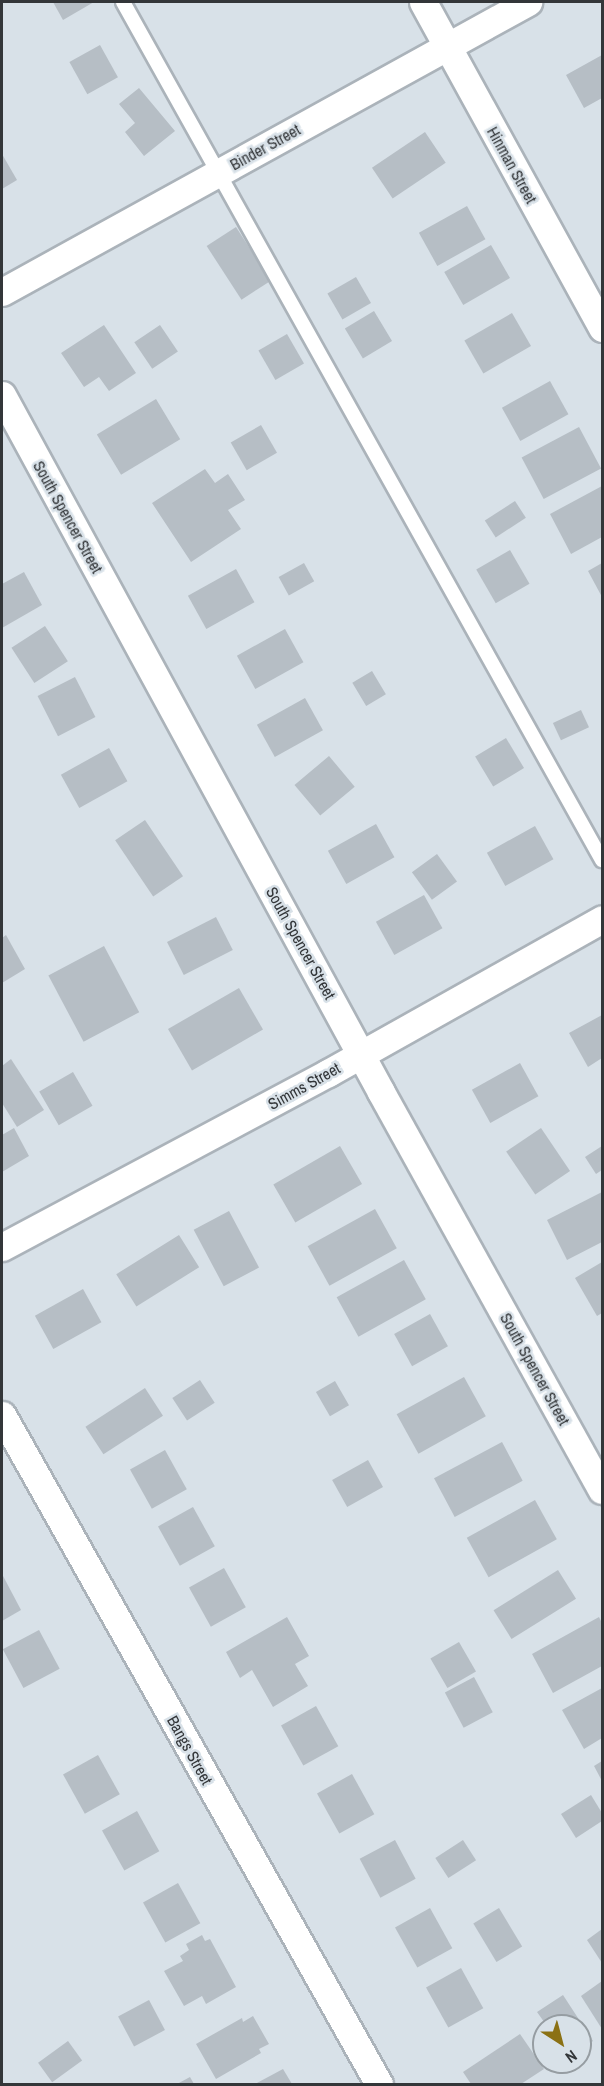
<!DOCTYPE html>
<html>
<head>
<meta charset="utf-8">
<style>
	body { margin:0 }
	#map { position:relative; width:604px; height:2086px; overflow:hidden; background:#d8e1e8; font-family:"Archivo Narrow",sans-serif }
	div>[style] { position:absolute }
	[style*='--x'] { left:calc(var(--x)*1px); top:calc(var(--y)*1px); width:calc(var(--w)*1px); rotate:calc(var(--a)*1deg) }
	.building>* { inset:0; background:#b6bec5; transform-origin:0 0 }
	.roads { filter:drop-shadow(2px 0 #abb3ba) drop-shadow(-2px 0 #abb3ba) drop-shadow(0 2px #abb3ba) drop-shadow(0 -2px #abb3ba) }
	.service>* { height:14px; margin:-7px; padding:0 7px; transform-origin:7px; border-radius:7px; background:#fff }
	.minor>* { height:27px; margin:-13.5px; padding:0 13.5px; transform-origin:13.5px; border-radius:13.5px; background:#fff }
	span { translate:-50% -50%; white-space:nowrap; text-align:center; line-height:1.15; -webkit-text-stroke:5px #d8e1e8; paint-order:stroke }
	.street-label { font-size:16px; color:#333639 }
	.frame { position:absolute; inset:0; border:3px solid #333639; pointer-events:none }
	.north { position:absolute; left:532px; top:2014px; width:60px; height:60px; box-sizing:border-box; background:#d8e1e8; border:2px solid #969da2; border-radius:50%; rotate:144deg; font-size:16px; font-weight:700; line-height:24px; text-align:center; color:#333639 }
	.north::after { content:''; display:block; margin:auto; width:21px; height:27px; background:#8b7114; clip-path:polygon(50% 0,100% 100%,50% 72%,0 100%) }
</style>
</head>
<body>
<div id="map">
	<div class="building">
		<i style="clip-path:polygon(53px 2px,94px 2px,63px 20px)"></i>
		<i style="left:100px;top:45px;width:37px;height:35px;rotate:61deg"></i>
		<i style="clip-path:polygon(602px 55px,602px 98px,584px 108px,566px 75px)"></i>
		<i style="clip-path:polygon(139px 88px,175px 131px,144px 156px,125px 132px,135px 123px,119px 104px)"></i>
		<i style="left:425px;top:132px;width:37px;height:64px;rotate:56deg"></i>
		<i style="clip-path:polygon(2px 154px,17px 180px,2px 189px)"></i>
		<i style="left:467px;top:206px;width:38px;height:55px;rotate:61deg"></i>
		<i style="left:236px;top:227px;width:64px;height:35px;rotate:57deg"></i>
		<i style="left:491px;top:245px;width:38px;height:54px;rotate:60deg"></i>
		<i style="left:356px;top:277px;width:30px;height:33px;rotate:60deg"></i>
		<i style="left:374px;top:311px;width:35px;height:34px;rotate:59deg"></i>
		<i style="left:512px;top:313px;width:38px;height:55px;rotate:60deg"></i>
		<i style="clip-path:polygon(104px 325px,136px 373px,109px 391px,99px 377px,84px 387px,61px 353px)"></i>
		<i style="left:160px;top:325px;width:32px;height:31px;rotate:56deg"></i>
		<i style="left:287px;top:334px;width:34px;height:33px;rotate:60deg"></i>
		<i style="left:550px;top:381px;width:38px;height:55px;rotate:61deg"></i>
		<i style="left:156px;top:399px;width:47px;height:69px;rotate:59deg"></i>
		<i style="left:261px;top:425px;width:32px;height:35px;rotate:60deg"></i>
		<i style="left:579px;top:427px;width:47px;height:65px;rotate:62deg"></i>
		<i style="clip-path:polygon(205px 469px,215px 483px,228px 474px,245px 500px,228px 510px,241px 529px,191px 562px,152px 503px)"></i>
		<i style="clip-path:polygon(602px 486px,602px 537px,571px 554px,550px 514px)"></i>
		<i style="left:515px;top:501px;width:20px;height:36px;rotate:57deg"></i>
		<i style="left:510px;top:550px;width:39px;height:39px;rotate:60deg"></i>
		<i style="left:304px;top:563px;width:21px;height:29px;rotate:61deg"></i>
		<i style="clip-path:polygon(602px 563px,602px 597px,588px 571px)"></i>
		<i style="left:236px;top:569px;width:38px;height:55px;rotate:61deg"></i>
		<i style="clip-path:polygon(24px 572px,42px 605px,2px 628px,2px 584px)"></i>
		<i style="left:45px;top:626px;width:42px;height:40px;rotate:57deg"></i>
		<i style="left:285px;top:629px;width:38px;height:55px;rotate:61deg"></i>
		<i style="left:372px;top:671px;width:27px;height:23px;rotate:59deg"></i>
		<i style="left:75px;top:677px;width:45px;height:42px;rotate:63deg"></i>
		<i style="left:305px;top:698px;width:37px;height:55px;rotate:61deg"></i>
		<i style="left:581px;top:710px;width:19px;height:31px;rotate:65deg"></i>
		<i style="left:506px;top:738px;width:35px;height:36px;rotate:59deg"></i>
		<i style="left:109px;top:748px;width:38px;height:55px;rotate:61deg"></i>
		<i style="left:329px;top:756px;width:40px;height:45px;rotate:50deg"></i>
		<i style="left:145px;top:820px;width:68px;height:36px;rotate:56deg"></i>
		<i style="left:376px;top:824px;width:38px;height:55px;rotate:61deg"></i>
		<i style="left:535px;top:826px;width:38px;height:55px;rotate:61deg"></i>
		<i style="left:437px;top:854px;width:34px;height:31px;rotate:54deg"></i>
		<i style="left:424px;top:895px;width:38px;height:55px;rotate:61deg"></i>
		<i style="left:216px;top:917px;width:37px;height:55px;rotate:63deg"></i>
		<i style="clip-path:polygon(6px 935px,25px 969px,2px 983px,2px 938px)"></i>
		<i style="left:104px;top:946px;width:75px;height:63px;rotate:62deg"></i>
		<i style="left:239px;top:988px;width:48px;height:82px;rotate:60deg"></i>
		<i style="clip-path:polygon(602px 1015px,602px 1058px,588px 1067px,569px 1033px)"></i>
		<i style="clip-path:polygon(11px 1059px,44px 1110px,17px 1127px,2px 1103px,2px 1066px)"></i>
		<i style="left:520px;top:1063px;width:38px;height:55px;rotate:61deg"></i>
		<i style="left:73px;top:1072px;width:39px;height:39px;rotate:60deg"></i>
		<i style="clip-path:polygon(14px 1128px,29px 1156px,2px 1172px,2px 1135px)"></i>
		<i style="left:541px;top:1128px;width:52px;height:42px;rotate:56deg"></i>
		<i style="left:340px;top:1146px;width:44px;height:77px;rotate:60deg"></i>
		<i style="clip-path:polygon(602px 1146px,602px 1170px,596px 1174px,585px 1157px)"></i>
		<i style="clip-path:polygon(602px 1192px,602px 1242px,567px 1260px,547px 1220px)"></i>
		<i style="left:375px;top:1209px;width:45px;height:77px;rotate:61deg"></i>
		<i style="left:229px;top:1211px;width:64px;height:40px;rotate:62deg"></i>
		<i style="left:179px;top:1235px;width:38px;height:74px;rotate:58deg"></i>
		<i style="left:404px;top:1260px;width:45px;height:77px;rotate:61deg"></i>
		<i style="clip-path:polygon(602px 1262px,602px 1313px,597px 1316px,575px 1278px)"></i>
		<i style="left:83px;top:1289px;width:38px;height:55px;rotate:61deg"></i>
		<i style="left:430px;top:1314px;width:37px;height:41px;rotate:61deg"></i>
		<i style="left:464px;top:1377px;width:45px;height:77px;rotate:61deg"></i>
		<i style="left:200px;top:1380px;width:27px;height:33px;rotate:57deg"></i>
		<i style="left:335px;top:1381px;width:28px;height:22px;rotate:60deg"></i>
		<i style="left:145px;top:1388px;width:33px;height:71px;rotate:57deg"></i>
		<i style="left:502px;top:1442px;width:44px;height:77px;rotate:62deg"></i>
		<i style="left:165px;top:1450px;width:45px;height:40px;rotate:61deg"></i>
		<i style="left:368px;top:1460px;width:31px;height:41px;rotate:61deg"></i>
		<i style="left:535px;top:1500px;width:45px;height:78px;rotate:61deg"></i>
		<i style="left:193px;top:1507px;width:45px;height:40px;rotate:61deg"></i>
		<i style="left:224px;top:1568px;width:45px;height:40px;rotate:61deg"></i>
		<i style="left:558px;top:1570px;width:34px;height:76px;rotate:58deg"></i>
		<i style="clip-path:polygon(2px 1574px,21px 1610px,2px 1621px)"></i>
		<i style="clip-path:polygon(287px 1617px,309px 1656px,295px 1664px,308px 1686px,273px 1707px,252px 1670px,240px 1678px,226px 1652px)"></i>
		<i style="clip-path:polygon(599px 1617px,602px 1623px,602px 1666px,553px 1693px,532px 1654px)"></i>
		<i style="left:39px;top:1630px;width:44px;height:41px;rotate:62deg"></i>
		<i style="left:459px;top:1642px;width:34px;height:33px;rotate:60deg"></i>
		<i style="left:474px;top:1677px;width:40px;height:33px;rotate:62deg"></i>
		<i style="clip-path:polygon(602px 1688px,602px 1738px,584px 1749px,562px 1710px)"></i>
		<i style="left:316px;top:1706px;width:46px;height:40px;rotate:61deg"></i>
		<i style="left:98px;top:1755px;width:45px;height:40px;rotate:61deg"></i>
		<i style="clip-path:polygon(602px 1761px,602px 1781px,594px 1766px)"></i>
		<i style="left:352px;top:1774px;width:46px;height:40px;rotate:61deg"></i>
		<i style="clip-path:polygon(591px 1795px,602px 1813px,602px 1821px,576px 1838px,561px 1814px)"></i>
		<i style="left:137px;top:1811px;width:46px;height:40px;rotate:61deg"></i>
		<i style="left:395px;top:1840px;width:44px;height:40px;rotate:62deg"></i>
		<i style="left:463px;top:1840px;width:24px;height:33px;rotate:57deg"></i>
		<i style="left:178px;top:1883px;width:46px;height:40px;rotate:61deg"></i>
		<i style="left:430px;top:1908px;width:46px;height:40px;rotate:61deg"></i>
		<i style="left:499px;top:1908px;width:45px;height:30px;rotate:59deg"></i>
		<i style="clip-path:polygon(602px 1929px,602px 1963px,587px 1940px)"></i>
		<i style="clip-path:polygon(202px 1935px,205px 1941px,210px 1939px,236px 1987px,206px 2004px,202px 1996px,184px 2006px,164px 1971px,183px 1961px,180px 1956px,189px 1950px,186px 1944px)"></i>
		<i style="left:461px;top:1968px;width:46px;height:40px;rotate:61deg"></i>
		<i style="clip-path:polygon(602px 1981px,602px 2029px,581px 1996px)"></i>
		<i style="clip-path:polygon(563px 1995px,593px 2041px,580px 2050px,580px 2026px,547px 2026px,537px 2012px)"></i>
		<i style="left:149px;top:2000px;width:34px;height:35px;rotate:62deg"></i>
		<i style="clip-path:polygon(253px 2016px,269px 2044px,259px 2049px,261px 2053px,216px 2079px,196px 2044px,242px 2018px,243px 2022px)"></i>
		<i style="clip-path:polygon(520px 2034px,544px 2069px,521px 2084px,471px 2084px,463px 2072px)"></i>
		<i style="left:68px;top:2041px;width:24px;height:37px;rotate:54deg"></i>
		<i style="clip-path:polygon(283px 2069px,292px 2084px,255px 2084px)"></i>
		<i style="clip-path:polygon(190px 2077px,194px 2084px,177px 2084px)"></i>
	</div>
	<div class="roads">
		<div class="service">
			<i style="--x:123;--y:2;--w:983;--a:60.83"></i>
		</div>
		<div class="minor">
			<i style="--x:423;--y:2;--w:372;--a:61.2"></i>
			<i style="--x:2;--y:292;--w:601;--a:-28.87"></i>
			<i style="--x:2;--y:395;--w:793;--a:61.46"></i>
			<i style="--x:381;--y:1092;--w:455;--a:61"></i>
			<i style="--x:2;--y:1247;--w:370;--a:-28.1"></i>
			<i style="--x:328;--y:1073;--w:314;--a:-29.3"></i>
			<i style="--x:2;--y:1415;--w:768;--a:60.6"></i>
		</div>
	</div>
	<div class="street-label">
		<span style="left:265px;top:147px;rotate:-29deg">Binder Street</span>
		<span style="left:512px;top:165px;rotate:61deg">Hinman Street</span>
		<span style="left:68px;top:517px;rotate:61deg">South Spencer Street</span>
		<span style="left:301px;top:943px;rotate:61deg">South Spencer Street</span>
		<span style="left:304px;top:1086px;rotate:-29deg">Simms Street</span>
		<span style="left:535px;top:1369px;rotate:61deg">South Spencer Street</span>
		<span style="left:190px;top:1750px;rotate:61deg">Bangs Street</span>
	</div>
	<div class="frame"></div>
	<div class="north">N</div>
</div>
</body>
</html>
